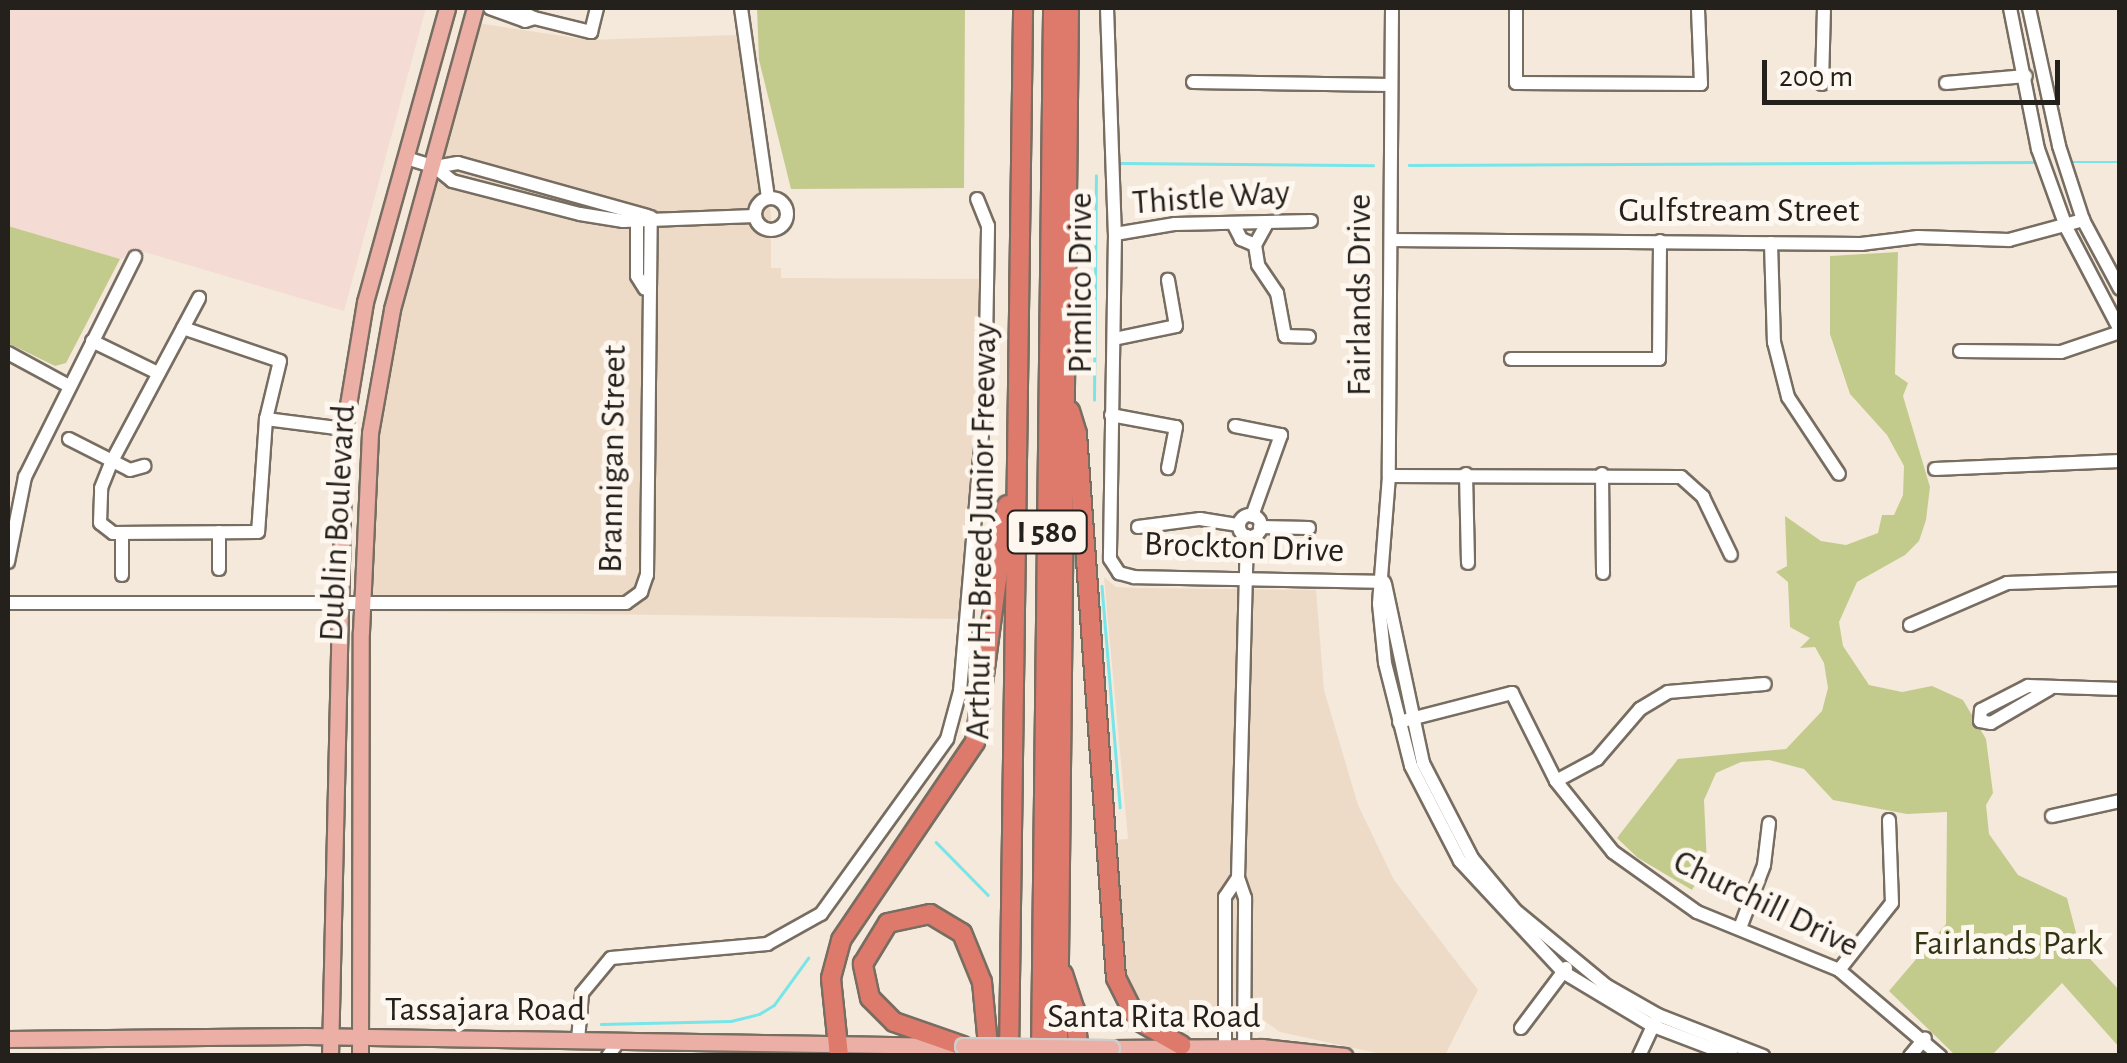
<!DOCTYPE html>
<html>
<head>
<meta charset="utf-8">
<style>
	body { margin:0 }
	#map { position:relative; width:2127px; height:1063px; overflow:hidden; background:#f5e9db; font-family:"Alegreya Sans",sans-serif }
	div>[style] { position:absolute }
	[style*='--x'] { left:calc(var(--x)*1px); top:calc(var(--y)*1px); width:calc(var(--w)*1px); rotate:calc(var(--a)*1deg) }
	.built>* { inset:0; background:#eddbc8 }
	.education>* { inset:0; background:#f4dbd4 }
	.green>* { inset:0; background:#c3cb8c }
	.stream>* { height:2.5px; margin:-1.25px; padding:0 1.25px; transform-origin:1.25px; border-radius:1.25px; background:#78e5e9 }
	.roads { filter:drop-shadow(2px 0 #776d61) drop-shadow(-2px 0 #776d61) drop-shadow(0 2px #776d61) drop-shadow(0 -2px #776d61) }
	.minor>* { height:12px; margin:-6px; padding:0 6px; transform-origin:6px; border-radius:6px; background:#fff }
	.minor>.ring { margin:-6px; padding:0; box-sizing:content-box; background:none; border:12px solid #fff; border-radius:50% }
	.major>* { height:15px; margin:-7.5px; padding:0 7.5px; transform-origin:7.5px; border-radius:7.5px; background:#ebafa6 }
	.highway>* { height:18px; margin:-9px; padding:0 9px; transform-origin:9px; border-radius:9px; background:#dd7a6b }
	.bridges { filter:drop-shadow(2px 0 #cfcecd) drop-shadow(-2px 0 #cfcecd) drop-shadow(0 2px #cfcecd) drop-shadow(0 -2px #cfcecd) }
	.major-bridge>* { height:15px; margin:-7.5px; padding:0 7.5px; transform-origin:7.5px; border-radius:7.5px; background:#ebafa6 }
	span { translate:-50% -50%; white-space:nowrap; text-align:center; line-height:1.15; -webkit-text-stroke:10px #fef7ef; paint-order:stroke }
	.shield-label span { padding:2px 8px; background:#fef7ef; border:2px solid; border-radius:8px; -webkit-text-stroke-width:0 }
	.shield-label { font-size:32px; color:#24201b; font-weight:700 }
	.street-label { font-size:35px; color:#24201b }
	.park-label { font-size:35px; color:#303413 }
	.frame { position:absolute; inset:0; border:10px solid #24201b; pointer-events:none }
	.scale { position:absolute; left:1762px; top:60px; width:298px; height:45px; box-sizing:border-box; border:5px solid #24201b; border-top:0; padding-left:12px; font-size:30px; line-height:35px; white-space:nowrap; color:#24201b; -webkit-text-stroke:8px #fef7ef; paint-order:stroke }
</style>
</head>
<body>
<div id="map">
	<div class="built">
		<i style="clip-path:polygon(477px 23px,589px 40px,735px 35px,743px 45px,771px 213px,771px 268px,781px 268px,781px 278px,986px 279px,962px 619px,368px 611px,372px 456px,403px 286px,441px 168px)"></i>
		<i style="clip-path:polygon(1104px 577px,1116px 587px,1137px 588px,1316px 590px,1324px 690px,1358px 805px,1394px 880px,1478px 990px,1445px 1055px,1386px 1055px,1280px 1032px,1259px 1017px,1163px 1021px,1135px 999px,1124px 969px,1114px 840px,1128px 839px)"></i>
	</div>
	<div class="education">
		<i style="clip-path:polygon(8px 8px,426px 8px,344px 311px,141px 251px,120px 259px,8px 226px)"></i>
	</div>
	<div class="green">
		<i style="clip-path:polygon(757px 8px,965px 8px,964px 188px,791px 189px,759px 60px)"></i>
		<i style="clip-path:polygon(8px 226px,120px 259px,66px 363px,55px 366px,8px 343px)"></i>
		<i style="clip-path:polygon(1898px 252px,1895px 374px,1908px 383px,1903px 396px,1930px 487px,1926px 520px,1919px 541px,1905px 555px,1857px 582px,1839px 622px,1843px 646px,1869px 685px,1902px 692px,1932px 686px,1963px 700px,1986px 739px,1993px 793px,1986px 805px,1989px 834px,2018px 875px,2067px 898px,2080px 948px,2119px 990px,2119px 1047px,2062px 983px,1991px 1056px,1955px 1055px,1889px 991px,1946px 924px,1947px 812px,1907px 814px,1833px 800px,1804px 769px,1769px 760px,1741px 762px,1716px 773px,1704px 800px,1707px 865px,1692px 890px,1638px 858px,1617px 838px,1678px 759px,1786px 749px,1822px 711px,1828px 688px,1824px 663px,1815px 647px,1800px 648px,1810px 638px,1790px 627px,1788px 582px,1776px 572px,1787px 566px,1785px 516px,1821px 541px,1846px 545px,1878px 533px,1882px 515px,1894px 515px,1903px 495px,1904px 466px,1887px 435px,1850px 394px,1830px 334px,1830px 256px)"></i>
	</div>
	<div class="stream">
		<i style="--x:2070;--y:162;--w:50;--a:0"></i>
		<i style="--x:1119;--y:163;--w:254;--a:0.5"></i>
		<i style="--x:1409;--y:165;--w:628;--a:-0.27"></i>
		<i style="--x:1094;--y:400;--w:224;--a:-89.5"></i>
		<i style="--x:1102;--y:586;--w:222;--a:85.3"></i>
		<i style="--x:936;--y:842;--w:74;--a:45.5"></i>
		<i style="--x:601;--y:1024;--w:130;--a:-1.3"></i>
		<i style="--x:731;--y:1021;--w:29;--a:-14"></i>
		<i style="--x:759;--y:1014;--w:17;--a:-31"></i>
		<i style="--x:774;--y:1005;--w:58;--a:-54.1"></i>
	</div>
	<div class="roads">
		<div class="minor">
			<i style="--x:490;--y:8;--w:37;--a:20"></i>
			<i style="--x:525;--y:21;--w:9;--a:-18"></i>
			<i style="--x:534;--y:18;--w:22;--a:-153"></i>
			<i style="--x:741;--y:8;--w:192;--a:81.9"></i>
			<i style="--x:1107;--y:8;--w:226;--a:88"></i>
			<i style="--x:1115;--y:234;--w:325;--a:90.9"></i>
			<i style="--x:1110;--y:559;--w:17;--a:57"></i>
			<i style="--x:1119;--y:573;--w:16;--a:15"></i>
			<i style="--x:1134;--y:577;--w:250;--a:1.1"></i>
			<i style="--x:1392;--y:8;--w:468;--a:90.4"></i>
			<i style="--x:1389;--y:476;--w:128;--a:94.5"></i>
			<i style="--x:1379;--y:604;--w:59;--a:84.2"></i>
			<i style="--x:1385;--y:663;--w:106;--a:75.8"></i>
			<i style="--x:1411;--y:766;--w:107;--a:62.7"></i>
			<i style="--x:1460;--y:861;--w:151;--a:47.1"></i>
			<i style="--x:1563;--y:972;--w:105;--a:31"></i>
			<i style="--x:1653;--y:1026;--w:85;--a:20.8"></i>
			<i style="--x:1516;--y:8;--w:75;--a:90"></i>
			<i style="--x:1516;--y:83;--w:185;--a:0.3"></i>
			<i style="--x:1701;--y:84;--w:76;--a:-92.3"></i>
			<i style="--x:2010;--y:8;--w:144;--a:78.8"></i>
			<i style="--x:2038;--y:149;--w:85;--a:70.1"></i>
			<i style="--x:2067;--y:229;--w:114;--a:62.3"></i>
			<i style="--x:2029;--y:8;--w:141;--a:77.7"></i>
			<i style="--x:2059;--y:146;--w:78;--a:72"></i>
			<i style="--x:2083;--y:220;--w:78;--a:61.8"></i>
			<i style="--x:534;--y:18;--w:59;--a:13.8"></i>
			<i style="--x:591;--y:32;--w:25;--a:-76"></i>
			<i style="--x:1193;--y:82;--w:198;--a:0.9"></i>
			<i style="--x:1946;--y:83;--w:80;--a:-5"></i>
			<i style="--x:1822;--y:84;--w:76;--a:-88.5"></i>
			<i style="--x:406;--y:158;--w:30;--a:17"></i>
			<i style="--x:435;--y:167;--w:22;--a:39"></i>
			<i style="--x:452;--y:181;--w:132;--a:14.5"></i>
			<i style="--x:580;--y:214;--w:44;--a:9.2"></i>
			<i style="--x:623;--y:221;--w:132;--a:-2.2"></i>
			<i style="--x:435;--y:167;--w:23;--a:-10"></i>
			<i style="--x:458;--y:163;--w:197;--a:15.6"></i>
			<i class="ring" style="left:755px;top:198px;width:20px;height:20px"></i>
			<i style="--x:637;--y:214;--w:62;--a:90"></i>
			<i style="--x:637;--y:276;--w:15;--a:58"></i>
			<i style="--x:1234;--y:225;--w:16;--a:63"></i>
			<i style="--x:1241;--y:239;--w:15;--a:23"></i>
			<i style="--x:1255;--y:245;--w:25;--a:-61"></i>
			<i style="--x:1115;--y:234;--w:61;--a:-9.5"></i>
			<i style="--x:1175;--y:224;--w:136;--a:-1.3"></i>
			<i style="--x:1391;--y:240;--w:470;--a:0.5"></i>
			<i style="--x:1861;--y:244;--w:57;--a:-7"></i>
			<i style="--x:1918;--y:237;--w:91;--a:1.9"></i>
			<i style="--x:2009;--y:240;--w:77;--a:-15.1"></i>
			<i style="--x:1771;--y:243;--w:99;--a:88.3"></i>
			<i style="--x:1774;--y:342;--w:57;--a:75.7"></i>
			<i style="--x:1788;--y:397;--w:92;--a:56.5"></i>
			<i style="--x:1255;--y:245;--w:20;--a:81"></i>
			<i style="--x:1258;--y:265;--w:34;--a:56"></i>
			<i style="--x:1277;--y:293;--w:44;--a:79.5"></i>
			<i style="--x:1285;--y:336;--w:24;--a:2"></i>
			<i style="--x:183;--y:328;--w:102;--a:18.8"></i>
			<i style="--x:280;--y:361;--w:60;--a:103.6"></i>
			<i style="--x:266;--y:419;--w:113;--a:94"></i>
			<i style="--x:258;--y:532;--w:145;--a:179.6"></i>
			<i style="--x:113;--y:533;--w:16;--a:-142"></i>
			<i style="--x:100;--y:523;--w:35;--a:-88"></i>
			<i style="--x:101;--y:488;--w:29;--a:-68"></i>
			<i style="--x:112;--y:461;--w:185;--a:-61.9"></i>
			<i style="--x:1114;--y:339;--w:63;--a:-11.8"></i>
			<i style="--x:1176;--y:326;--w:47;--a:-99.9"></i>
			<i style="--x:92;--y:341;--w:73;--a:25.9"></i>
			<i style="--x:1960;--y:351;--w:101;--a:0.6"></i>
			<i style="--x:2061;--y:352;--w:62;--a:-18.7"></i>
			<i style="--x:8;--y:353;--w:69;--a:28.4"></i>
			<i style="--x:1511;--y:359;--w:148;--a:0"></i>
			<i style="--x:1659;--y:359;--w:118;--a:-89.5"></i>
			<i style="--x:1111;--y:415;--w:66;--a:10.5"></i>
			<i style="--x:1176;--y:427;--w:42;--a:101"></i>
			<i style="--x:266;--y:419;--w:79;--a:7.3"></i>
			<i style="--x:1235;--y:426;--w:47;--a:11.1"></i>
			<i style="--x:1281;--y:435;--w:86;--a:109.7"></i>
			<i style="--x:69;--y:439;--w:68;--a:26.9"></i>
			<i style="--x:130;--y:470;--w:15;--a:-16"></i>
			<i style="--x:1935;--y:469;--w:185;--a:-2.5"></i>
			<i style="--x:1466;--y:474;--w:89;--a:88.7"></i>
			<i style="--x:1602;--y:474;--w:99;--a:89.4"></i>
			<i style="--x:1389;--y:476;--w:292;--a:0.2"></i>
			<i style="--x:1681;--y:477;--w:30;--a:42"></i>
			<i style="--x:1703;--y:497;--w:64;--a:64.2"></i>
			<i class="ring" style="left:1239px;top:515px;width:10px;height:10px"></i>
			<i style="--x:1138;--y:527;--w:63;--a:-7.4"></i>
			<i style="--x:1200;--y:519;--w:39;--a:9"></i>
			<i style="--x:1260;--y:527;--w:49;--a:1.2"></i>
			<i style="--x:122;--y:533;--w:42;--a:90"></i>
			<i style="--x:8;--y:562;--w:87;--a:-78.7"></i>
			<i style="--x:25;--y:477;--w:246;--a:-63.4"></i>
			<i style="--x:219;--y:569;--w:37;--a:-90"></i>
			<i style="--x:1385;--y:584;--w:183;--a:78"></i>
			<i style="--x:1423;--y:763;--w:107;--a:62.7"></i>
			<i style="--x:1472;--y:858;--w:67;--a:50.4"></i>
			<i style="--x:1515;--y:910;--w:119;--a:39.6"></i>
			<i style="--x:1607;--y:986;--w:59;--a:29.6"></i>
			<i style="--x:1658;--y:1015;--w:113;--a:21.3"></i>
			<i style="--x:8;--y:603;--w:618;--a:0"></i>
			<i style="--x:626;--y:603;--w:19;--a:-36"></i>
			<i style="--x:641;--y:592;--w:18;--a:-71"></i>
			<i style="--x:647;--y:575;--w:358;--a:-89.4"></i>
			<i style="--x:1910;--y:625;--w:106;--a:-23.4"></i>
			<i style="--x:2007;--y:583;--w:113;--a:-2"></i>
			<i style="--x:2049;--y:689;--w:67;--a:149.6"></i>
			<i style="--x:1991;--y:723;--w:11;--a:-170"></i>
			<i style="--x:1980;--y:721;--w:11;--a:-85"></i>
			<i style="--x:1981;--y:710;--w:53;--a:-27.1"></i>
			<i style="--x:2028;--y:686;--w:92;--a:1.9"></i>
			<i style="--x:1399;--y:722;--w:117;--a:-14.4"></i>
			<i style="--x:1512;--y:693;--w:98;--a:63.4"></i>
			<i style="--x:1556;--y:781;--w:91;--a:51.2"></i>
			<i style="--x:1613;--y:852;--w:103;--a:35.5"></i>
			<i style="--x:1697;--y:912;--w:153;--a:22.2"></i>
			<i style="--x:1839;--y:970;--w:133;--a:40.4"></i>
			<i style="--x:1556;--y:781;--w:47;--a:-28.2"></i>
			<i style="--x:1597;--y:759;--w:66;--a:-49.3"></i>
			<i style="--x:1640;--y:709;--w:33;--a:-31"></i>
			<i style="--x:1668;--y:692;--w:97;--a:-4.7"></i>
			<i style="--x:2052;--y:816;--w:70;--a:-12.4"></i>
			<i style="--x:1740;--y:928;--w:67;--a:-69.1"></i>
			<i style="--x:1764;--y:865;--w:42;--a:-83.2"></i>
			<i style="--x:1839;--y:970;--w:85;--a:-51.7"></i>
			<i style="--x:1892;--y:903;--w:83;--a:-92.1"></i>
			<i style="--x:1521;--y:1028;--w:75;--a:-53.1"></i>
			<i style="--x:578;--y:1040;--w:47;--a:-85.1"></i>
			<i style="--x:582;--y:993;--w:45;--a:-50.4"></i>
			<i style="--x:611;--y:958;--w:157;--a:-5.1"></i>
			<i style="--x:767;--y:944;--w:62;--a:-29.1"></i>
			<i style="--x:821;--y:914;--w:216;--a:-54.2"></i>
			<i style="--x:947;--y:739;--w:50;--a:-74.8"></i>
			<i style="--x:960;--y:691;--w:291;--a:-85.1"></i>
			<i style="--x:985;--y:401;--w:175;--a:-89"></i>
			<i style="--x:988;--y:226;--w:29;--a:-112"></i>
			<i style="--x:608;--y:1056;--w:19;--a:-54"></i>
			<i style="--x:1225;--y:1056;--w:159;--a:-90"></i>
			<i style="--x:1225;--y:897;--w:23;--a:-56"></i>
			<i style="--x:1244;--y:1056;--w:158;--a:-89.6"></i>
			<i style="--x:1245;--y:898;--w:21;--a:-109"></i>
			<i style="--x:1238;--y:878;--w:342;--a:-88.5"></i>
			<i style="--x:1639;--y:1056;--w:38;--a:-65"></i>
			<i style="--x:1910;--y:1056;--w:23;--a:-50"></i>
		</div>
		<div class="major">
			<i style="--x:8;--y:1039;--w:298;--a:-0.6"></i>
			<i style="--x:306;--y:1036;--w:648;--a:0.88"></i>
			<i style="--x:1111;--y:1048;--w:151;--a:-0.4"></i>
			<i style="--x:1262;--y:1047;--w:83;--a:6.2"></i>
			<i style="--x:330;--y:1056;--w:627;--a:-88.72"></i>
			<i style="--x:344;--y:429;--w:129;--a:-80.6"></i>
			<i style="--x:365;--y:302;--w:305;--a:-74.4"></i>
			<i style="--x:360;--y:1056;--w:424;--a:-89.9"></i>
			<i style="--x:361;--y:632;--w:199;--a:-87.4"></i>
			<i style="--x:370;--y:433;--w:126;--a:-79.9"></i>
			<i style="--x:392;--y:309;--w:312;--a:-74.6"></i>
		</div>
		<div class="highway">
			<i style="--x:1070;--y:411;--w:24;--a:73"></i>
			<i style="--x:1077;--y:434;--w:545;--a:85.9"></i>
			<i style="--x:1116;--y:978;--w:47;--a:63.4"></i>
			<i style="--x:1137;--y:1020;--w:51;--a:29.6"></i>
			<i style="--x:1063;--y:974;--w:38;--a:72"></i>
			<i style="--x:1075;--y:1010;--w:46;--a:85"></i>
			<i style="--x:963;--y:1046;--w:73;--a:-160.8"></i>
			<i style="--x:894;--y:1022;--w:34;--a:-135"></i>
			<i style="--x:870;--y:998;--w:35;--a:-102"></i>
			<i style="--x:863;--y:964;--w:48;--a:-58.6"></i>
			<i style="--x:888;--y:923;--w:43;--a:-12.1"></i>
			<i style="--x:930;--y:914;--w:37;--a:31"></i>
			<i style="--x:962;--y:933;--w:53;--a:67.8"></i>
			<i style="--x:982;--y:982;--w:74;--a:84.6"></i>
			<i style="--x:839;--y:1056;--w:78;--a:-95.9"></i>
			<i style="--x:831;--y:978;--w:39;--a:-75"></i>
			<i style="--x:841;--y:940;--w:239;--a:-55.9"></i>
			<i style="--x:975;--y:742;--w:239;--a:-82.3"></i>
			<i style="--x:1009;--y:1056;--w:1048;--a:-89.23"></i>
			<i style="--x:1041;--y:1056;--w:1048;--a:-89.34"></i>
			<i style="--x:1058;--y:1056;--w:1048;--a:-89.4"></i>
		</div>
	</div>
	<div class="bridges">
		<div class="major-bridge">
			<i style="--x:963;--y:1046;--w:148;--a:0.8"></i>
		</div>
	</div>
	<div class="shield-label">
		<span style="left:1047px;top:532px">I 580</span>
	</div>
	<div class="street-label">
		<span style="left:1211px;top:198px;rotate:-4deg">Thistle Way</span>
		<span style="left:1739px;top:211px">Gulfstream Street</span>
		<span style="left:1081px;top:283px;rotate:-90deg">Pimlico Drive</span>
		<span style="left:1360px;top:295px;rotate:-90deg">Fairlands Drive</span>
		<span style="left:613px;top:459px;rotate:-89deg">Brannigan Street</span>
		<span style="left:338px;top:523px;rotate:-87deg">Dublin Boulevard</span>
		<span style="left:982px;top:531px;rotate:-89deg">Arthur H. Breed Junior Freeway</span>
		<span style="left:1244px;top:548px;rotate:2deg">Brockton Drive</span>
		<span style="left:1766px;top:904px;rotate:26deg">Churchill Drive</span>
		<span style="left:485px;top:1010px">Tassajara Road</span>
		<span style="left:1154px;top:1017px">Santa Rita Road</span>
	</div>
	<div class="park-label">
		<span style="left:2008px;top:944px">Fairlands Park</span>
	</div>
	<div class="frame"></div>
	<div class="scale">200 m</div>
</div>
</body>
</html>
